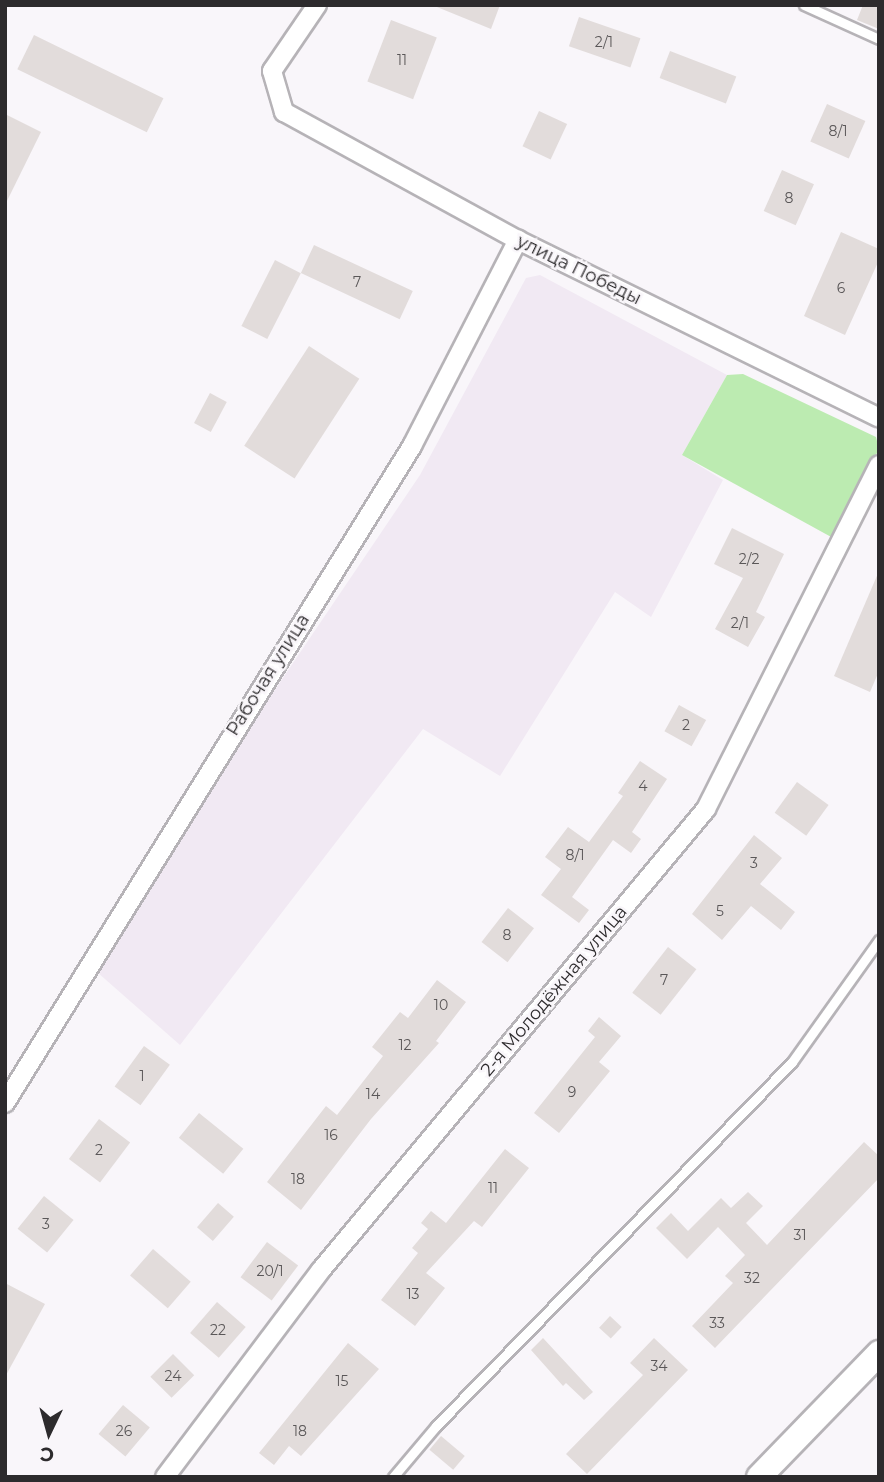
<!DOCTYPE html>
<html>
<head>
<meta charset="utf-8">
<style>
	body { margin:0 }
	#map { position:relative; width:884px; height:1482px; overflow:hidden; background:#f9f6fa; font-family:Montserrat,sans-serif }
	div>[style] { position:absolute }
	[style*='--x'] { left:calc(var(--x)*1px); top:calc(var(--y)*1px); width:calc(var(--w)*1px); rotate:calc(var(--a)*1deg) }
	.built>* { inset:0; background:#f1e9f3 }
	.green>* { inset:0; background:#bcebb1 }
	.building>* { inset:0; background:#e2dcdb; transform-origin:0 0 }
	.roads { filter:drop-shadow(2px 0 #b6b3b7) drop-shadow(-2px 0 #b6b3b7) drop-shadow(0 2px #b6b3b7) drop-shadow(0 -2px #b6b3b7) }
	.service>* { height:9px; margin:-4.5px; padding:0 4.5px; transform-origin:4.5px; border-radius:4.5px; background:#fff }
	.minor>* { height:18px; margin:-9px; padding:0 9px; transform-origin:9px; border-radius:9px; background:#fff }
	.secondary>* { height:24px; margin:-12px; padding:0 12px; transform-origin:12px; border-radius:12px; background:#fff }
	span { translate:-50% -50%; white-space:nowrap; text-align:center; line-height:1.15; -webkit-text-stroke:5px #f9f6fa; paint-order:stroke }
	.number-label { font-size:14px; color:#5a5758 }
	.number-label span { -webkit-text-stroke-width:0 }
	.street-label { font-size:18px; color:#2d2b2d }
	.frame { position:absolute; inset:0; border:7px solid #2d2b2d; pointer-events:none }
	.north { position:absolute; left:14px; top:1398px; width:70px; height:70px; -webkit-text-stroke:5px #f9f6fa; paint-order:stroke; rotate:185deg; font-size:19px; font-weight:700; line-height:28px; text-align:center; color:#2d2b2d }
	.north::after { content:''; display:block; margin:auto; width:24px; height:32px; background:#2d2b2d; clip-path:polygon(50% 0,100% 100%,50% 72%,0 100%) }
</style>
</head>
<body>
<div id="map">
	<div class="built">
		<i style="clip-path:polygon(540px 275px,727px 375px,682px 455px,723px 480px,651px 617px,615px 592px,500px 776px,423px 729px,180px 1045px,89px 965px,420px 475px,526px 278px)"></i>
	</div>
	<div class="green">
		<i style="clip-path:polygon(743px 374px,876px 437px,879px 449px,833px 538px,682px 455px,727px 375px)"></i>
	</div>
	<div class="building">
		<i style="clip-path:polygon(432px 5px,500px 5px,491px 29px)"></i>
		<i style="clip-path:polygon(863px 5px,879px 5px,879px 29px,857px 20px)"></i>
		<i style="left:579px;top:17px;width:65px;height:31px;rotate:19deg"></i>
		<i style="left:391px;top:20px;width:49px;height:66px;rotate:21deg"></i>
		<i style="left:34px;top:35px;width:144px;height:38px;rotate:26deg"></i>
		<i style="left:670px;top:51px;width:71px;height:29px;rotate:21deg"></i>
		<i style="left:827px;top:104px;width:42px;height:41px;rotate:24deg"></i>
		<i style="left:539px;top:111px;width:31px;height:39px;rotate:25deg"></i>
		<i style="clip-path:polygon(5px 114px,41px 132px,5px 205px)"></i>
		<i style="left:782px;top:170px;width:35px;height:45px;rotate:24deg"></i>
		<i style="clip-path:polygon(841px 232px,879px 249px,879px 260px,845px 335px,804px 316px)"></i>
		<i style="left:314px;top:245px;width:109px;height:31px;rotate:25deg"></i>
		<i style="left:275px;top:260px;width:29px;height:74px;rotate:27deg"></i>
		<i style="left:309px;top:346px;width:60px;height:119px;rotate:33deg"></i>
		<i style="left:210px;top:393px;width:19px;height:34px;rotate:28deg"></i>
		<i style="clip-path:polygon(732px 528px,784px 554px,756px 612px,765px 617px,748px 647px,715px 629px,743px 578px,714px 564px)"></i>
		<i style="clip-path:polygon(879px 571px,879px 671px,870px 692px,834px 676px)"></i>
		<i style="left:679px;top:705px;width:31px;height:30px;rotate:29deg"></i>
		<i style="clip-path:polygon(640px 761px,667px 779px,632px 832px,641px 839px,631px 853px,613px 840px,572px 897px,589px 910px,579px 923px,541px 895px,561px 869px,545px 857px,568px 827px,589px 842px,623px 796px,618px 793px)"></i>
		<i style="left:797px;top:782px;width:39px;height:38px;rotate:36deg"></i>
		<i style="clip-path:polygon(754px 835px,782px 858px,760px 884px,795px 912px,781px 930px,751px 906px,722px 940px,692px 914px)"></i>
		<i style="left:508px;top:908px;width:33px;height:43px;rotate:38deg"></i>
		<i style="left:668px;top:947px;width:36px;height:58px;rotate:38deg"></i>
		<i style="clip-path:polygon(437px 980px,466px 1002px,436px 1041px,439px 1043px,371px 1119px,301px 1210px,267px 1182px,326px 1106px,337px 1115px,383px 1056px,372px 1047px,400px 1012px,408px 1018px)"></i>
		<i style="clip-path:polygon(599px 1017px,621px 1036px,599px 1062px,610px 1071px,559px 1133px,534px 1113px,595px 1037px,588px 1031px)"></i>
		<i style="left:144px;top:1046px;width:32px;height:50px;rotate:36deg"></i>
		<i style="left:199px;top:1113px;width:57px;height:32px;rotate:39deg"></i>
		<i style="left:99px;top:1119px;width:39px;height:50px;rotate:37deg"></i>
		<i style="clip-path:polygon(864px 1142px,879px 1156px,879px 1178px,715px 1348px,692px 1326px,733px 1283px,725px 1276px,745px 1255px,718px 1227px,687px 1259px,656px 1228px,671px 1213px,688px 1231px,721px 1198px,731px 1208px,748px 1192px,763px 1206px,746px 1223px,767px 1245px)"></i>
		<i style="clip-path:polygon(505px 1149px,529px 1168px,482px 1227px,474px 1221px,426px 1273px,445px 1288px,415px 1326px,381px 1300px,418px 1253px,412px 1248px,428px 1229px,421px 1223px,431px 1211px,446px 1223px)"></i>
		<i style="left:44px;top:1196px;width:38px;height:42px;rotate:39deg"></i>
		<i style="left:218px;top:1203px;width:21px;height:32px;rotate:41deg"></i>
		<i style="left:267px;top:1242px;width:39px;height:44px;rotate:37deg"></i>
		<i style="left:153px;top:1249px;width:50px;height:35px;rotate:41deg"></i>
		<i style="clip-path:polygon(5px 1283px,45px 1304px,5px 1377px)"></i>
		<i style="left:217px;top:1302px;width:38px;height:41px;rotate:41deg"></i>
		<i style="left:610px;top:1316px;width:16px;height:16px;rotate:43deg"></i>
		<i style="clip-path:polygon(543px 1338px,593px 1392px,584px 1400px,566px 1383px,563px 1386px,531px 1350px)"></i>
		<i style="clip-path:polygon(654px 1338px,688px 1370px,587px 1474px,566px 1454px,643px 1375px,630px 1363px)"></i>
		<i style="clip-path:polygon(348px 1343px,379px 1369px,301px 1456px,289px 1446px,274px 1465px,259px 1453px)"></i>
		<i style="left:173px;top:1354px;width:30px;height:32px;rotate:45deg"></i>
		<i style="left:123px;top:1405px;width:35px;height:38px;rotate:40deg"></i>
		<i style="left:441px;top:1436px;width:31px;height:18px;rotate:40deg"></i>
	</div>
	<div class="roads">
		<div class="service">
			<i style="--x:804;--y:5;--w:82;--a:24.4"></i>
			<i style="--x:393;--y:1477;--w:67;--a:-49.9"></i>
			<i style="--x:436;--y:1426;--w:509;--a:-45.64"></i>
			<i style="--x:792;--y:1062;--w:150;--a:-54.5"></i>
		</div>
		<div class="minor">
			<i style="--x:317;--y:5;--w:80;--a:124.3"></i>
			<i style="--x:272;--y:71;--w:43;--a:73.7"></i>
			<i style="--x:284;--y:112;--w:267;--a:28.7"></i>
			<i style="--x:518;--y:240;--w:402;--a:26.2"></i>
			<i style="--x:5;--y:1103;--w:773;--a:-58.22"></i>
			<i style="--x:412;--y:446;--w:232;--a:-62.8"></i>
			<i style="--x:165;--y:1477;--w:259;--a:-53"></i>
			<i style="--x:321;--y:1270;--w:601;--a:-50.13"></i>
			<i style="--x:706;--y:809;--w:385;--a:-63.3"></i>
		</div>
		<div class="secondary">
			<i style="--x:759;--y:1477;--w:173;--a:-45.9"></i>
		</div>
	</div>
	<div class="number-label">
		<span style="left:604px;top:42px">2/1</span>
		<span style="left:402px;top:60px">11</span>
		<span style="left:838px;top:131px">8/1</span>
		<span style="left:789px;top:198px">8</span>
		<span style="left:357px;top:282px">7</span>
		<span style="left:841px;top:288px">6</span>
		<span style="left:749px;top:559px">2/2</span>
		<span style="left:740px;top:623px">2/1</span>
		<span style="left:686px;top:725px">2</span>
		<span style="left:643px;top:786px">4</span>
		<span style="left:575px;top:855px">8/1</span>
		<span style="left:754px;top:863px">3</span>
		<span style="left:720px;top:911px">5</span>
		<span style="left:507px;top:935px">8</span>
		<span style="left:664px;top:980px">7</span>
		<span style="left:441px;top:1005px">10</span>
		<span style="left:405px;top:1045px">12</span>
		<span style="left:142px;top:1076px">1</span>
		<span style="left:572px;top:1092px">9</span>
		<span style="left:373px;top:1094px">14</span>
		<span style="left:331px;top:1135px">16</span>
		<span style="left:99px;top:1150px">2</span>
		<span style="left:298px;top:1179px">18</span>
		<span style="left:493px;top:1188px">11</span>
		<span style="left:46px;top:1224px">3</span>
		<span style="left:800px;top:1235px">31</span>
		<span style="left:270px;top:1271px">20/1</span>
		<span style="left:752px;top:1278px">32</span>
		<span style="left:413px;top:1294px">13</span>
		<span style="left:717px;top:1323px">33</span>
		<span style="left:218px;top:1330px">22</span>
		<span style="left:659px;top:1366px">34</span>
		<span style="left:173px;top:1376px">24</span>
		<span style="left:342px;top:1381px">15</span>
		<span style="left:124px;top:1431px">26</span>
		<span style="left:300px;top:1431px">18</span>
	</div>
	<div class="street-label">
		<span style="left:579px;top:270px;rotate:26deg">улица Победы</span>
		<span style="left:268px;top:675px;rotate:-58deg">Рабочая улица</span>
		<span style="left:554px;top:991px;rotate:-50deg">2-я Молодёжная улица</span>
	</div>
	<div class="frame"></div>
	<div class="north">С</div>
</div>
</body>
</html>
